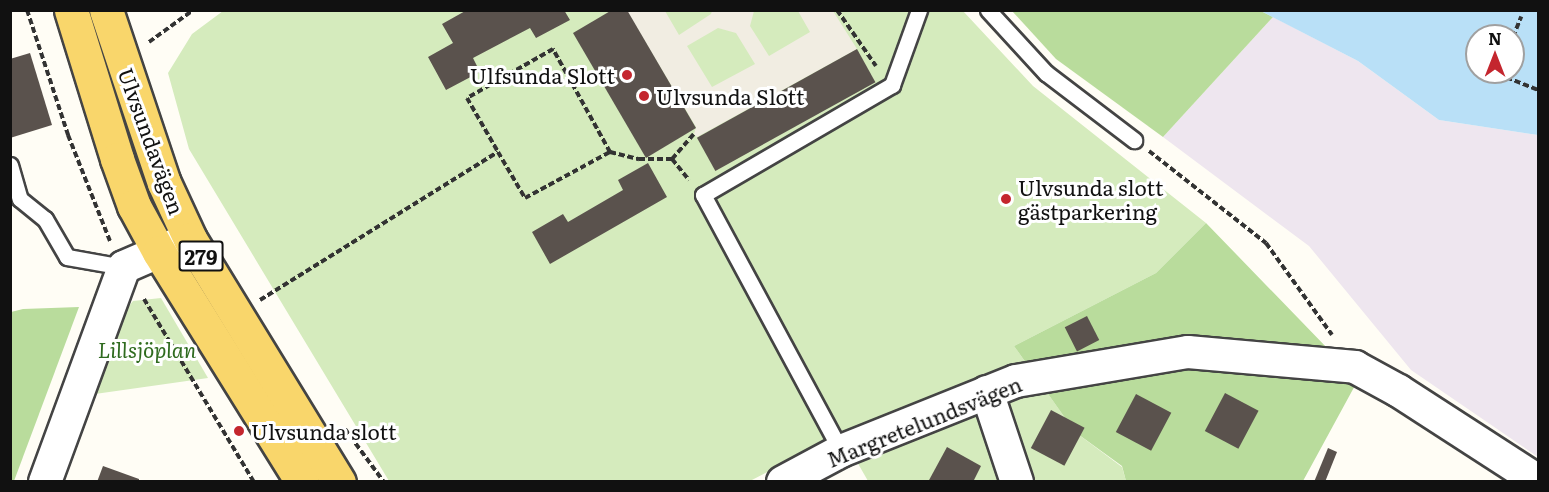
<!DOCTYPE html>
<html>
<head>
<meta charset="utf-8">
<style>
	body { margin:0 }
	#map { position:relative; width:1549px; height:492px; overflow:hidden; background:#fffdf5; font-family:Literata,serif }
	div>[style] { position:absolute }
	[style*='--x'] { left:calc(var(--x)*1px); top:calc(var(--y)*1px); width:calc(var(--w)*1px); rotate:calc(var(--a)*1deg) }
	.industrial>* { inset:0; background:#eee6ef }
	.green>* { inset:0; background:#d5ebbd }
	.forest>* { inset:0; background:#b9dc9c }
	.plaza>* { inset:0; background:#f1ede2 }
	.water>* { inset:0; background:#b9e0f7 }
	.building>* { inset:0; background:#5a524d; transform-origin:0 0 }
	.path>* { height:4px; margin-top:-2px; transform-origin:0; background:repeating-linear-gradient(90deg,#333 0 6px,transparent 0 9px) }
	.roads { filter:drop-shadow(2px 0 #444) drop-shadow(-2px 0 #444) drop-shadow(0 2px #444) drop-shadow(0 -2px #444) }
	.lane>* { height:15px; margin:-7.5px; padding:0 7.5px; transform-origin:7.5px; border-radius:7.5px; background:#fff }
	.street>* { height:32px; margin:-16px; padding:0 16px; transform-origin:16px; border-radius:16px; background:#fff }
	.primary>* { height:33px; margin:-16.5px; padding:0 16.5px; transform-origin:16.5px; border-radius:16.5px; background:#f9d66b }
	.dots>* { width:16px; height:16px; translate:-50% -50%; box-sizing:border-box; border:3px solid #fff; border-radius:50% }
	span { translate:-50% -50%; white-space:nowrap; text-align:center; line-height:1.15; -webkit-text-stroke:6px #fff; paint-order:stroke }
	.shield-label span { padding:2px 4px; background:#fff; border:2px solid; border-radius:4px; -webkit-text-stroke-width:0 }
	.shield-label { font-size:20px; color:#111; font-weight:700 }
	.poi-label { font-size:21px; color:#111 }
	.right { translate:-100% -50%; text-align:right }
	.left { translate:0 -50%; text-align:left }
	.street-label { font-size:21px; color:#111 }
	.park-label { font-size:21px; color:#2f6b1f; font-style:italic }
	.frame { position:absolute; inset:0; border:12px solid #111; pointer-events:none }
	.north { position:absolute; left:1465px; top:24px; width:60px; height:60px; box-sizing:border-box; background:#fff; border:2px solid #a0a0a0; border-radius:50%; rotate:0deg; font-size:16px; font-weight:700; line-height:24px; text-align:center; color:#111 }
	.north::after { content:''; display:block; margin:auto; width:21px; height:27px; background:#c4262e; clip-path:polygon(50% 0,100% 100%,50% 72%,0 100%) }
</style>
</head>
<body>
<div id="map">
	<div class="industrial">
		<i style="clip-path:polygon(1273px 17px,1358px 61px,1439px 120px,1538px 135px,1538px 457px,1411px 370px,1309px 246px,1163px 137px)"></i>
	</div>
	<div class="green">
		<i style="clip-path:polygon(223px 11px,963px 11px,1033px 86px,1206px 223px,1156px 273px,1014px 346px,1075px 432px,1122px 467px,1126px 481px,868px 481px,841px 434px,750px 481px,389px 481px,189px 149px,168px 73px,192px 34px)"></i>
		<i style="clip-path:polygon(161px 298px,208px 378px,95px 394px,117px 321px,133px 301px)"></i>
	</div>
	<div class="forest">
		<i style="clip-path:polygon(1261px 11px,1273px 17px,1163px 137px,1056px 59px,1012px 11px)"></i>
		<i style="clip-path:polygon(1206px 223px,1358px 380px,1303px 481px,1126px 481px,1122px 466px,1075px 432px,1014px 346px,1156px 273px)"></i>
		<i style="clip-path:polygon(79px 307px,14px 481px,11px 481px,11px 312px,23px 309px)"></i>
	</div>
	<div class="plaza">
		<i style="clip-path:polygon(evenodd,627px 11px,665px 11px,679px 35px,711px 14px,712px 11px,754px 11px,750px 26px,769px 56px,810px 32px,798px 11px,833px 11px,857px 49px,697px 137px,694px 134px,696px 127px,627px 11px,718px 28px,736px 33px,755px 64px,712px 87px,687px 46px,718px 28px)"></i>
	</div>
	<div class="water">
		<i style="clip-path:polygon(evenodd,1261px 11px,1538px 11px,1538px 135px,1439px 120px,1358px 61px,1261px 11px,1477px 36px,1513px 36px,1513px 72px,1477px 72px,1477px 36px)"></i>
	</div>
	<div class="building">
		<i style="clip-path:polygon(467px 10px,564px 10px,570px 20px,536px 38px,530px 28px,473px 58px,480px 72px,446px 90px,428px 57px,453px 43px,442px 24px)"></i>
		<i style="clip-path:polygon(612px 10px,627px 10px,696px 128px,646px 158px,573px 33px)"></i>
		<i style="left:857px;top:49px;width:38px;height:183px;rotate:61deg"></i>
		<i style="clip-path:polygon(30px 53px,52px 125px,10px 138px,10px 59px)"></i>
		<i style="clip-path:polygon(648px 163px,667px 197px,550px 264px,532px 232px,563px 214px,568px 222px,623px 190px,618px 180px)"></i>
		<i style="left:1087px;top:316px;width:27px;height:25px;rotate:63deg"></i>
		<i style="left:1225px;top:393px;width:38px;height:43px;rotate:28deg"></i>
		<i style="left:1136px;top:394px;width:40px;height:43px;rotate:28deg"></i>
		<i style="left:1051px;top:410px;width:38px;height:43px;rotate:28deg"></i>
		<i style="clip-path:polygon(947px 447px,981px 466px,973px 482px,928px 482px)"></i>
		<i style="clip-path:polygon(1328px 448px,1337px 452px,1325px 482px,1314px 482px)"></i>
		<i style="clip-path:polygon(103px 466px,139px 479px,139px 482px,97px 482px)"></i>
	</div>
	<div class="path">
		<i style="--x:27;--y:10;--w:132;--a:71.8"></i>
		<i style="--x:68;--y:135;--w:114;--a:68.4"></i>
		<i style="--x:837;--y:10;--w:68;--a:55.1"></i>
		<i style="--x:1513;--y:37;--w:22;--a:-68"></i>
		<i style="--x:149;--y:42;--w:54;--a:-36"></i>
		<i style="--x:1499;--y:72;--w:2;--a:117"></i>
		<i style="--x:1498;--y:74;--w:43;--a:21.8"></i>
		<i style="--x:1149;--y:151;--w:149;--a:38.2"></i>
		<i style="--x:1266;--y:243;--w:113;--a:54.3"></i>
		<i style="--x:610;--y:152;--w:30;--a:14"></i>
		<i style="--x:639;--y:159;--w:33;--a:0"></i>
		<i style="--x:672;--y:159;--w:27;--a:51"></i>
		<i style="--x:672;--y:159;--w:33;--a:-49"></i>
		<i style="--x:144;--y:299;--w:214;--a:59"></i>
		<i style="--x:260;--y:300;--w:280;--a:-31.9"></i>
		<i style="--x:498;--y:152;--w:53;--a:59.6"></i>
		<i style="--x:525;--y:198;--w:97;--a:-28.4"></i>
		<i style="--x:610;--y:152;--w:118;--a:-119"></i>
		<i style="--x:553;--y:49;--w:99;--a:150.3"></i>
		<i style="--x:467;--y:98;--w:62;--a:60.1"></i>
		<i style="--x:345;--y:429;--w:66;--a:53.7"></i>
	</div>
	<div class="roads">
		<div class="lane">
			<i style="--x:988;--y:10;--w:86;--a:47.4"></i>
			<i style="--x:1046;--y:73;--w:111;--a:37.3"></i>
			<i style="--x:10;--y:165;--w:35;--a:74"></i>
			<i style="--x:20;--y:199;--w:32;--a:39"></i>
			<i style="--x:45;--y:219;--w:44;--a:59.9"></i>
			<i style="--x:67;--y:257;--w:58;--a:10"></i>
			<i style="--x:841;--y:451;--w:291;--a:-118.3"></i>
			<i style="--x:703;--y:195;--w:219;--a:-30.2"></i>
			<i style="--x:892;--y:85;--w:80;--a:-70.2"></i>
		</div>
		<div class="street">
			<i style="--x:987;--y:392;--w:95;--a:71.6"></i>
			<i style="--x:45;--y:482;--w:229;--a:-69.8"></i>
			<i style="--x:124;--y:267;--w:65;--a:-23.4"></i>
			<i style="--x:783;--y:482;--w:66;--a:-28.1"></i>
			<i style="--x:841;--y:451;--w:188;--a:-21.8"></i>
			<i style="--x:1016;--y:381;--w:174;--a:-9.6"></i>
			<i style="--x:1188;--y:352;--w:168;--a:5.1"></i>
			<i style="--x:1355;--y:367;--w:50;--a:28.6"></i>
			<i style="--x:1399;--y:391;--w:166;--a:32.9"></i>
		</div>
		<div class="primary">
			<i style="--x:71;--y:10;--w:156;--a:72.8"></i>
			<i style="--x:117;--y:159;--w:50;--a:70.1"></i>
			<i style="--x:134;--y:206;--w:52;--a:61.5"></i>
			<i style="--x:159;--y:252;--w:271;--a:58.1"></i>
			<i style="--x:106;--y:10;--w:182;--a:71.5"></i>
			<i style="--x:164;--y:183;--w:62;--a:65.1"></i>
			<i style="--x:190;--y:239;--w:285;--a:58.5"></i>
		</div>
	</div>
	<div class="dots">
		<i style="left:627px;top:75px;background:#c4262e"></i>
		<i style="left:644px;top:96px;background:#c4262e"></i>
		<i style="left:1006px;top:199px;background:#c4262e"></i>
		<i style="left:239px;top:431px;background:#c4262e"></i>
	</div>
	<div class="shield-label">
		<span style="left:201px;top:256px">279</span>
	</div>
	<div class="poi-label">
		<span class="right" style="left:615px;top:75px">Ulfsunda Slott</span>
		<span class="left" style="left:656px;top:96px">Ulvsunda Slott</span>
		<span class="left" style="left:1018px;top:199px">Ulvsunda slott<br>gästparkering</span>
		<span class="left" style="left:251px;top:431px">Ulvsunda slott</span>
	</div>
	<div class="street-label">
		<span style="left:152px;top:141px;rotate:70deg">Ulvsundavägen</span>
		<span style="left:924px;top:421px;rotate:-22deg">Margretelundsvägen</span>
	</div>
	<div class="park-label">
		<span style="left:147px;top:349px">Lillsjöplan</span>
	</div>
	<div class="frame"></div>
	<div class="north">N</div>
</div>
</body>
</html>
